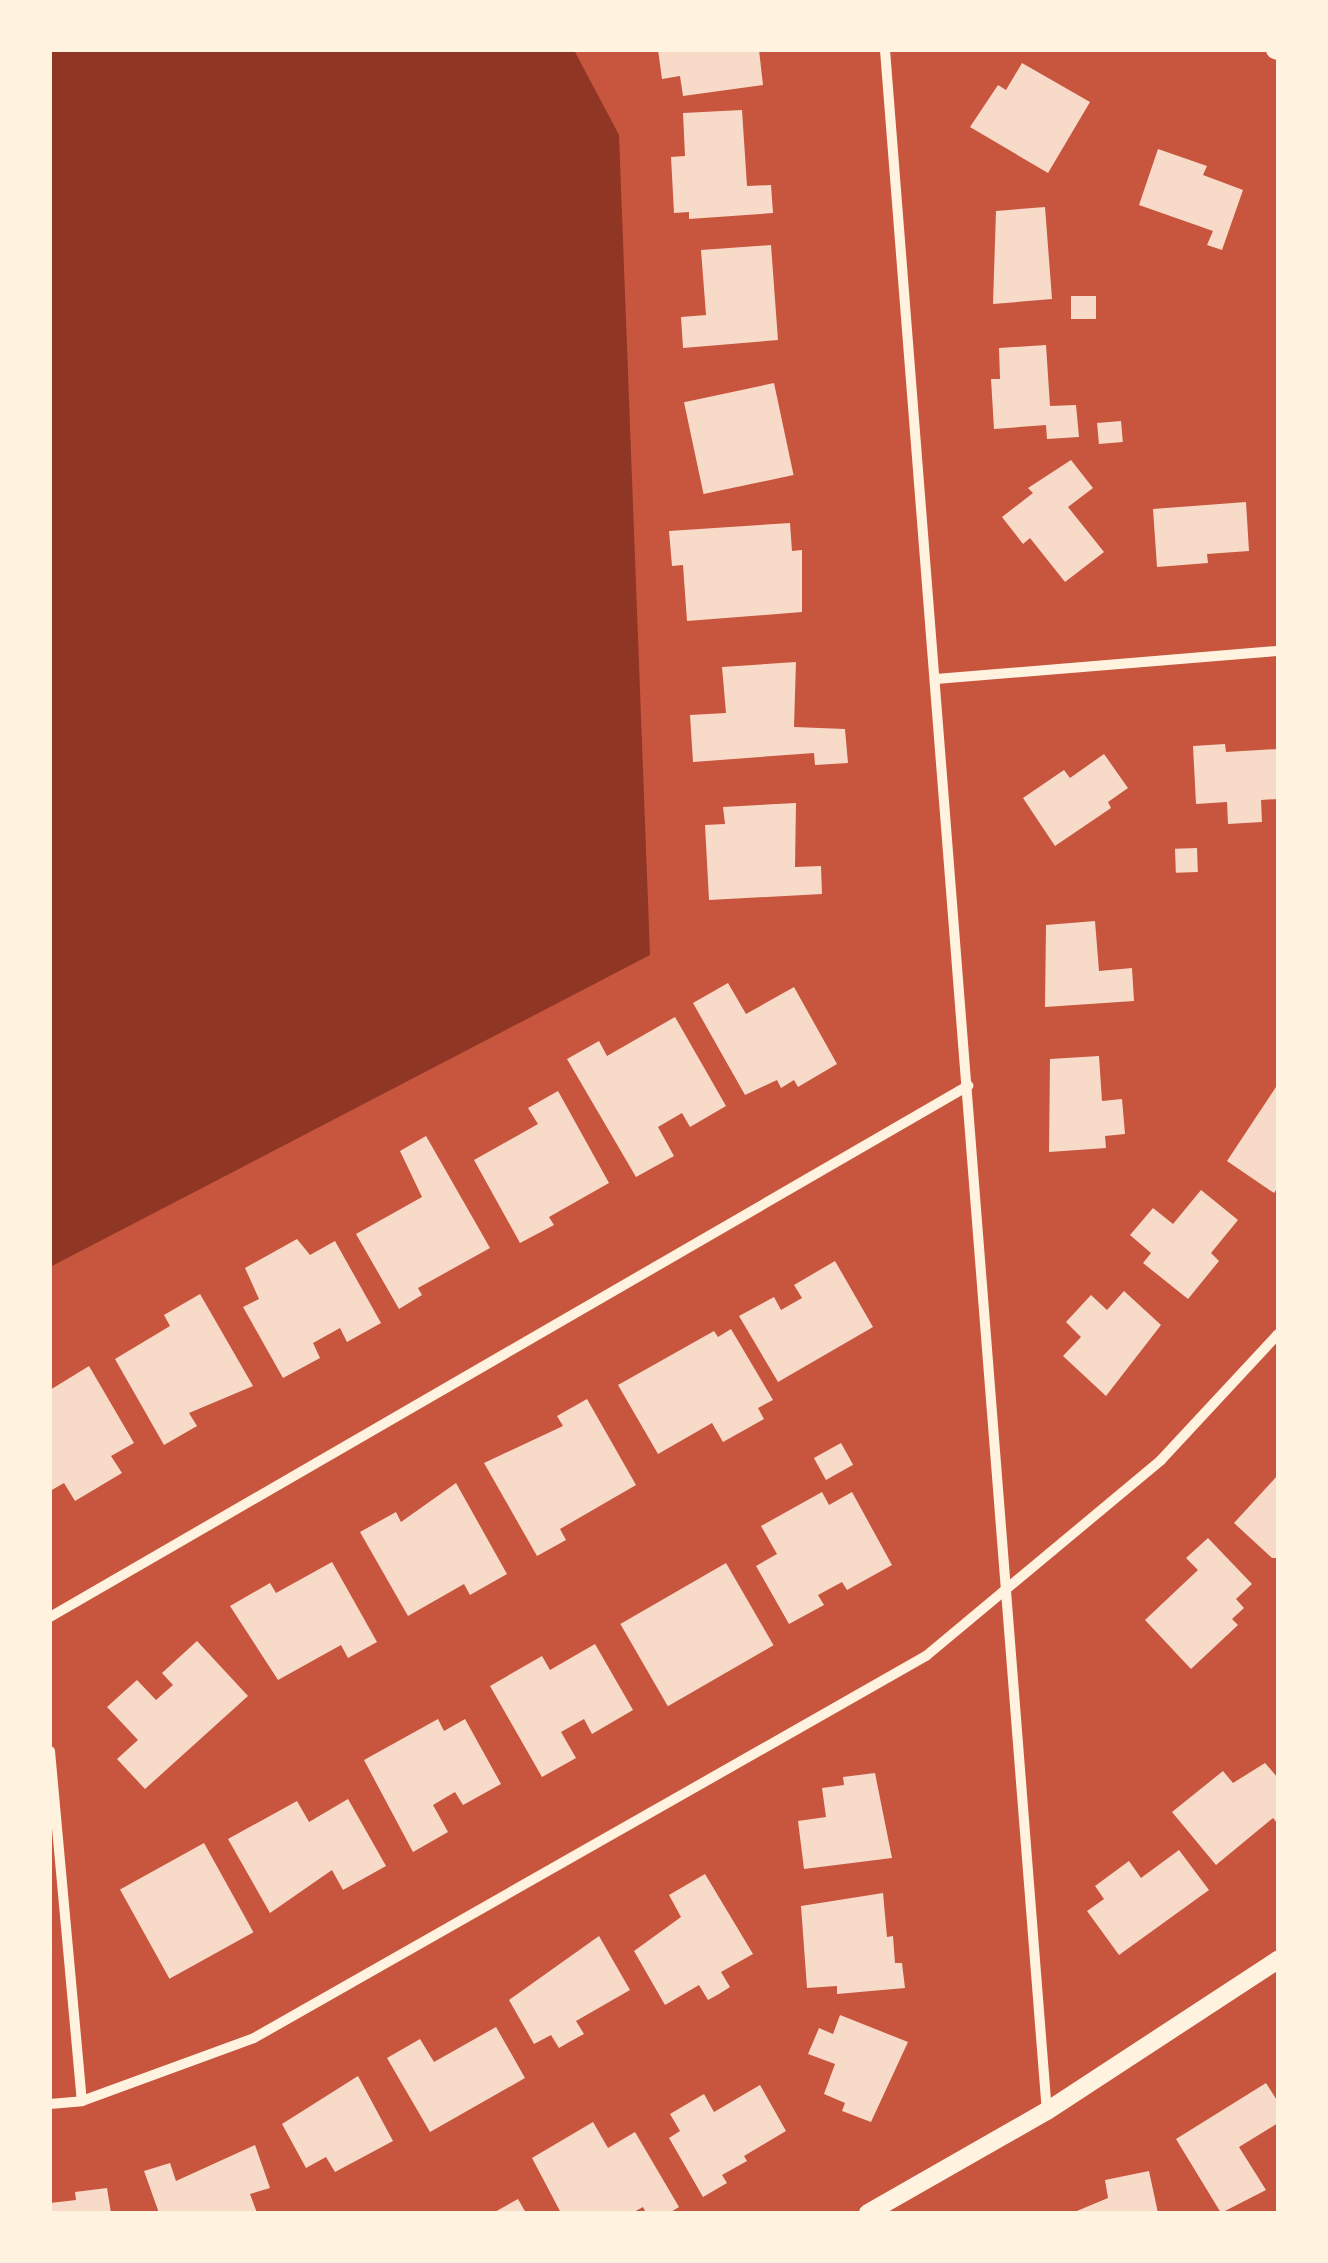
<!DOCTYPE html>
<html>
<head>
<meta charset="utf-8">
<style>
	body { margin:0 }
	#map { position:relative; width:1328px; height:2263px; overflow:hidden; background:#c8553d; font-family:Overpass,sans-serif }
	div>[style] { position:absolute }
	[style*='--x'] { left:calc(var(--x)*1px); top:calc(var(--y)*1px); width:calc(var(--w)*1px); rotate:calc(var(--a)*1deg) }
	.water>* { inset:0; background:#8f3625 }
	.building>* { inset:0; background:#f7dbc8; transform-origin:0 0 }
	.minor>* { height:10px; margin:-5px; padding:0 5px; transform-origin:5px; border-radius:5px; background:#fff3e0 }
	.tertiary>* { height:18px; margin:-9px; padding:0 9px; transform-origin:9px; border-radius:9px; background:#fff3e0 }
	span { translate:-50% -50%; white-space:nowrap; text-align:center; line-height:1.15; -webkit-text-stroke:8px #fff3e0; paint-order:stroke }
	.frame { position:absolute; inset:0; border:52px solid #fff3e0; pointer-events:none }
</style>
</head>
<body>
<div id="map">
	<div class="water">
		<i style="clip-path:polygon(50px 50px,574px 50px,619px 135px,650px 955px,50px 1267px)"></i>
	</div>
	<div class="building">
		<i style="clip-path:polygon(658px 50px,759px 50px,763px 85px,683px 96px,680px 76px,662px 79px)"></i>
		<i style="clip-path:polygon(1022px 63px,1090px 102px,1048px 173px,970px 127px,998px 85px,1006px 90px)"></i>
		<i style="clip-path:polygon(742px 110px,747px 186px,771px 185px,773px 213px,689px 219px,689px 212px,674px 213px,671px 157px,685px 156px,683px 113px)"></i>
		<i style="clip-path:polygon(1158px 149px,1207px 166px,1203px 175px,1243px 190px,1222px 250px,1207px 245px,1213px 231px,1139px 205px)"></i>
		<i style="clip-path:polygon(1045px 207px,1052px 299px,993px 304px,996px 211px)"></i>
		<i style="clip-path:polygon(771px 245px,778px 340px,683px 348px,681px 317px,706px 315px,701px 250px)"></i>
		<i style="left:1071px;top:296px;width:25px;height:23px"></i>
		<i style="clip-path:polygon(1046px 345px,1050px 406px,1076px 405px,1079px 437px,1047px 439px,1046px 425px,994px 429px,991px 379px,1000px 379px,999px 348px)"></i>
		<i style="left:774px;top:383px;width:94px;height:92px;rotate:78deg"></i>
		<i style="left:1121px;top:421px;width:21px;height:24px;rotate:85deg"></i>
		<i style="clip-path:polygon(1071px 460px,1093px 488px,1068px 507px,1104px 552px,1065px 582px,1030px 538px,1023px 544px,1002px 517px,1033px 493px,1028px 488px)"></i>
		<i style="clip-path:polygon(1246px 502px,1249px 551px,1207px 554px,1208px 563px,1157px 567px,1153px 509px)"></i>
		<i style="clip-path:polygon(790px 523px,792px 551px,802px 550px,802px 612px,687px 621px,683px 565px,672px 566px,669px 531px)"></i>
		<i style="clip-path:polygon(796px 662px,794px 727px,845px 729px,848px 763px,815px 765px,814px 753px,693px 762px,690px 715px,726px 713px,722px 667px)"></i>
		<i style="clip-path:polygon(1225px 744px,1226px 752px,1278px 749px,1278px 799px,1261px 800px,1262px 822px,1228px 824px,1227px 802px,1196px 804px,1193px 746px)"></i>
		<i style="clip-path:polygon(1104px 754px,1128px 788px,1108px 802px,1111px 808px,1055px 846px,1023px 798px,1064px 770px,1070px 778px)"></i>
		<i style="clip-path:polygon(796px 803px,795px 867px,821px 866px,822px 894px,709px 900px,705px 825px,725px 824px,723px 807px)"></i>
		<i style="left:1197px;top:848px;width:24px;height:22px;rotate:88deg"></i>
		<i style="clip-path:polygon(1095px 921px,1099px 971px,1132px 968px,1134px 1001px,1045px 1007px,1046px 925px)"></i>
		<i style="clip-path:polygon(728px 983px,746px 1014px,794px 987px,837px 1064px,798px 1087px,794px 1080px,781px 1088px,777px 1080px,745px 1095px,693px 1003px)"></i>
		<i style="clip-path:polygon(675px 1017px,726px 1106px,690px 1127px,682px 1113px,658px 1127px,674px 1156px,636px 1177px,567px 1059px,599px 1041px,607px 1056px)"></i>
		<i style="clip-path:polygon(1099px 1056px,1102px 1101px,1122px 1099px,1125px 1134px,1105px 1136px,1106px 1148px,1049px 1152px,1050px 1059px)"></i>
		<i style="clip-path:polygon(1278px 1084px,1278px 1187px,1274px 1193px,1227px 1161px)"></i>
		<i style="clip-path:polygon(558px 1091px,609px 1183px,549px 1217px,554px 1225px,520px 1243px,474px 1160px,538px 1124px,528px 1108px)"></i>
		<i style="clip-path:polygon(426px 1136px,490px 1248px,418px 1288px,422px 1295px,399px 1309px,356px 1234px,422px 1197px,400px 1151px)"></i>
		<i style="clip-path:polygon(1201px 1190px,1238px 1220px,1211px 1253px,1219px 1261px,1188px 1299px,1143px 1263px,1151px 1253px,1130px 1235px,1153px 1208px,1173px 1224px)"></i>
		<i style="clip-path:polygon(297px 1239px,310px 1255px,335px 1241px,381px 1323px,347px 1342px,340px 1328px,313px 1343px,320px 1358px,283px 1378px,243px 1307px,259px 1299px,245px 1268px)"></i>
		<i style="clip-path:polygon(835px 1261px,873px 1327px,778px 1382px,739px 1316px,774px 1297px,781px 1310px,802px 1298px,794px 1285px)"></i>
		<i style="clip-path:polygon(1124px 1291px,1161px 1325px,1106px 1396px,1063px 1356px,1081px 1337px,1066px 1322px,1091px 1295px,1107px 1310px)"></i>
		<i style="clip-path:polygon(200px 1294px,253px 1386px,189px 1413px,197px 1426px,164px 1445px,115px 1359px,170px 1326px,164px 1315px)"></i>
		<i style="clip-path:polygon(731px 1329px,773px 1400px,758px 1408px,764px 1419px,723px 1442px,712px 1423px,658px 1454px,618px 1385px,714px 1331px,718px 1337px)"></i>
		<i style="clip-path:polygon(89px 1366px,134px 1443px,111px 1456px,122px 1473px,75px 1501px,64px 1483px,50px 1491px,50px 1390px)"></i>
		<i style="clip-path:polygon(587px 1399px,636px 1485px,560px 1529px,566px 1540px,537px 1556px,484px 1463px,563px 1426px,557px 1416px)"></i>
		<i style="left:841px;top:1443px;width:25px;height:31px;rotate:61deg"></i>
		<i style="clip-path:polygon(1278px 1475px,1278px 1558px,1272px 1558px,1234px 1523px)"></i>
		<i style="clip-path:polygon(456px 1483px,507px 1574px,470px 1595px,464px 1584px,408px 1616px,360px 1532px,396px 1512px,401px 1522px)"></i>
		<i style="clip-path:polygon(822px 1492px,829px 1505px,852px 1492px,892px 1565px,847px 1590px,842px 1582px,818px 1595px,824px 1605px,789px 1624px,756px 1566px,777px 1554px,761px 1526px)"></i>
		<i style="clip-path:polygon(1208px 1538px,1252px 1584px,1236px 1599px,1244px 1608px,1232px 1619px,1238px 1625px,1191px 1669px,1145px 1620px,1198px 1570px,1186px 1558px)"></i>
		<i style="clip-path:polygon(332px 1562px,377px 1642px,348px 1658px,341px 1645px,278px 1680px,230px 1606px,270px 1583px,276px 1593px)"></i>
		<i style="left:726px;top:1563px;width:95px;height:122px;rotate:60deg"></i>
		<i style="clip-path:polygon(197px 1641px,248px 1696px,145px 1789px,117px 1759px,138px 1740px,107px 1707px,137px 1680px,156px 1700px,173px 1685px,162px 1673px)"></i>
		<i style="clip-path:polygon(595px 1644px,633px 1710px,592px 1734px,584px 1719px,561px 1732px,576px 1758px,542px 1777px,490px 1686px,542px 1656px,550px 1670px)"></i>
		<i style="clip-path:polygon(438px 1719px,444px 1731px,465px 1719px,501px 1784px,463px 1805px,455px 1792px,433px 1805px,448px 1832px,413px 1852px,364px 1760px)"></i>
		<i style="clip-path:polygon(1265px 1763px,1278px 1778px,1278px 1824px,1273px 1818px,1216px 1865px,1172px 1812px,1223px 1771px,1233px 1783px)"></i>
		<i style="clip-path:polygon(875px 1773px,892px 1858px,804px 1869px,798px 1821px,826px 1817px,822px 1788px,844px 1785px,843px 1777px)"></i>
		<i style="clip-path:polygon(348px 1799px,386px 1866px,343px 1890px,332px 1870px,270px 1913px,228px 1839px,297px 1801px,309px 1822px)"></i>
		<i style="left:204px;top:1843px;width:102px;height:96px;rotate:61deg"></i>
		<i style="clip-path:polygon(1179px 1850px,1209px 1890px,1119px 1955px,1087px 1911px,1104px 1899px,1095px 1886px,1129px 1861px,1141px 1878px)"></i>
		<i style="clip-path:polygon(705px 1874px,753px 1954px,721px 1972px,730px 1987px,719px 1994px,708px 2000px,699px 1985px,665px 2005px,634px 1951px,681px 1917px,669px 1895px)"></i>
		<i style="clip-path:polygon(883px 1893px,887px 1937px,893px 1936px,895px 1963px,902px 1963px,905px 1988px,837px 1994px,837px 1986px,807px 1988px,801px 1906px)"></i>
		<i style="clip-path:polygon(599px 1936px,630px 1990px,576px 2021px,584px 2034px,571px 2041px,559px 2048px,551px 2035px,534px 2044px,509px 2000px)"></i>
		<i style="clip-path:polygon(840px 2015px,908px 2042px,871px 2122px,842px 2111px,845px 2103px,824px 2094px,835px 2064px,808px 2054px,819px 2028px,833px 2034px)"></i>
		<i style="clip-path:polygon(496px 2027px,525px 2078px,430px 2132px,387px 2058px,420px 2039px,434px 2062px)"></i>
		<i style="clip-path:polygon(358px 2076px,393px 2141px,335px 2172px,326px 2157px,306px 2168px,282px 2124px)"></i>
		<i style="clip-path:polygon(1266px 2083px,1278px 2102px,1278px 2123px,1239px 2147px,1266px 2190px,1221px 2213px,1176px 2139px)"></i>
		<i style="clip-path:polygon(760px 2085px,786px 2131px,744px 2156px,747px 2161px,722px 2175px,727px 2183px,703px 2197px,669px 2138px,680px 2131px,670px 2114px,704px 2094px,714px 2112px)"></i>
		<i style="clip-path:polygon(593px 2122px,608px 2148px,635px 2132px,679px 2207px,669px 2213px,646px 2213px,643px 2207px,632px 2213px,561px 2213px,532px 2158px)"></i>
		<i style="clip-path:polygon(255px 2145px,270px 2188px,250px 2194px,257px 2213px,159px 2213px,144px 2171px,170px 2163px,176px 2181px)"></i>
		<i style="clip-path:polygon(1149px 2171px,1158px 2213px,1072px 2213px,1108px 2198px,1105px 2180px)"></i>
		<i style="clip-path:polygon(107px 2188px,111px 2213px,50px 2213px,50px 2203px,76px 2200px,75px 2192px)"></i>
		<i style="clip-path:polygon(518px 2199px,526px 2213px,493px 2213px)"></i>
	</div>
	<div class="minor">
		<i style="--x:885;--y:50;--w:2067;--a:85.51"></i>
		<i style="--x:936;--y:679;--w:343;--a:-4.7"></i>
		<i style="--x:50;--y:1617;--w:1061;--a:-30.05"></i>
		<i style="--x:50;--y:1751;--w:351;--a:84.8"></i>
		<i style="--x:50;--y:2104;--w:32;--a:-5"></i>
		<i style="--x:82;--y:2101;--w:183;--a:-20.1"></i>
		<i style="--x:254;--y:2038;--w:773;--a:-29.62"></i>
		<i style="--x:926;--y:1656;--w:306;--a:-39.8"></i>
		<i style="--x:1161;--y:1460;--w:172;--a:-47.1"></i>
	</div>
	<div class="tertiary">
		<i style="--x:1275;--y:50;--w:3;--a:18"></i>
		<i style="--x:868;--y:2213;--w:206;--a:-29.7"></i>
		<i style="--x:1047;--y:2111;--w:276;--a:-33.2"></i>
	</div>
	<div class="frame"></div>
</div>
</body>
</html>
